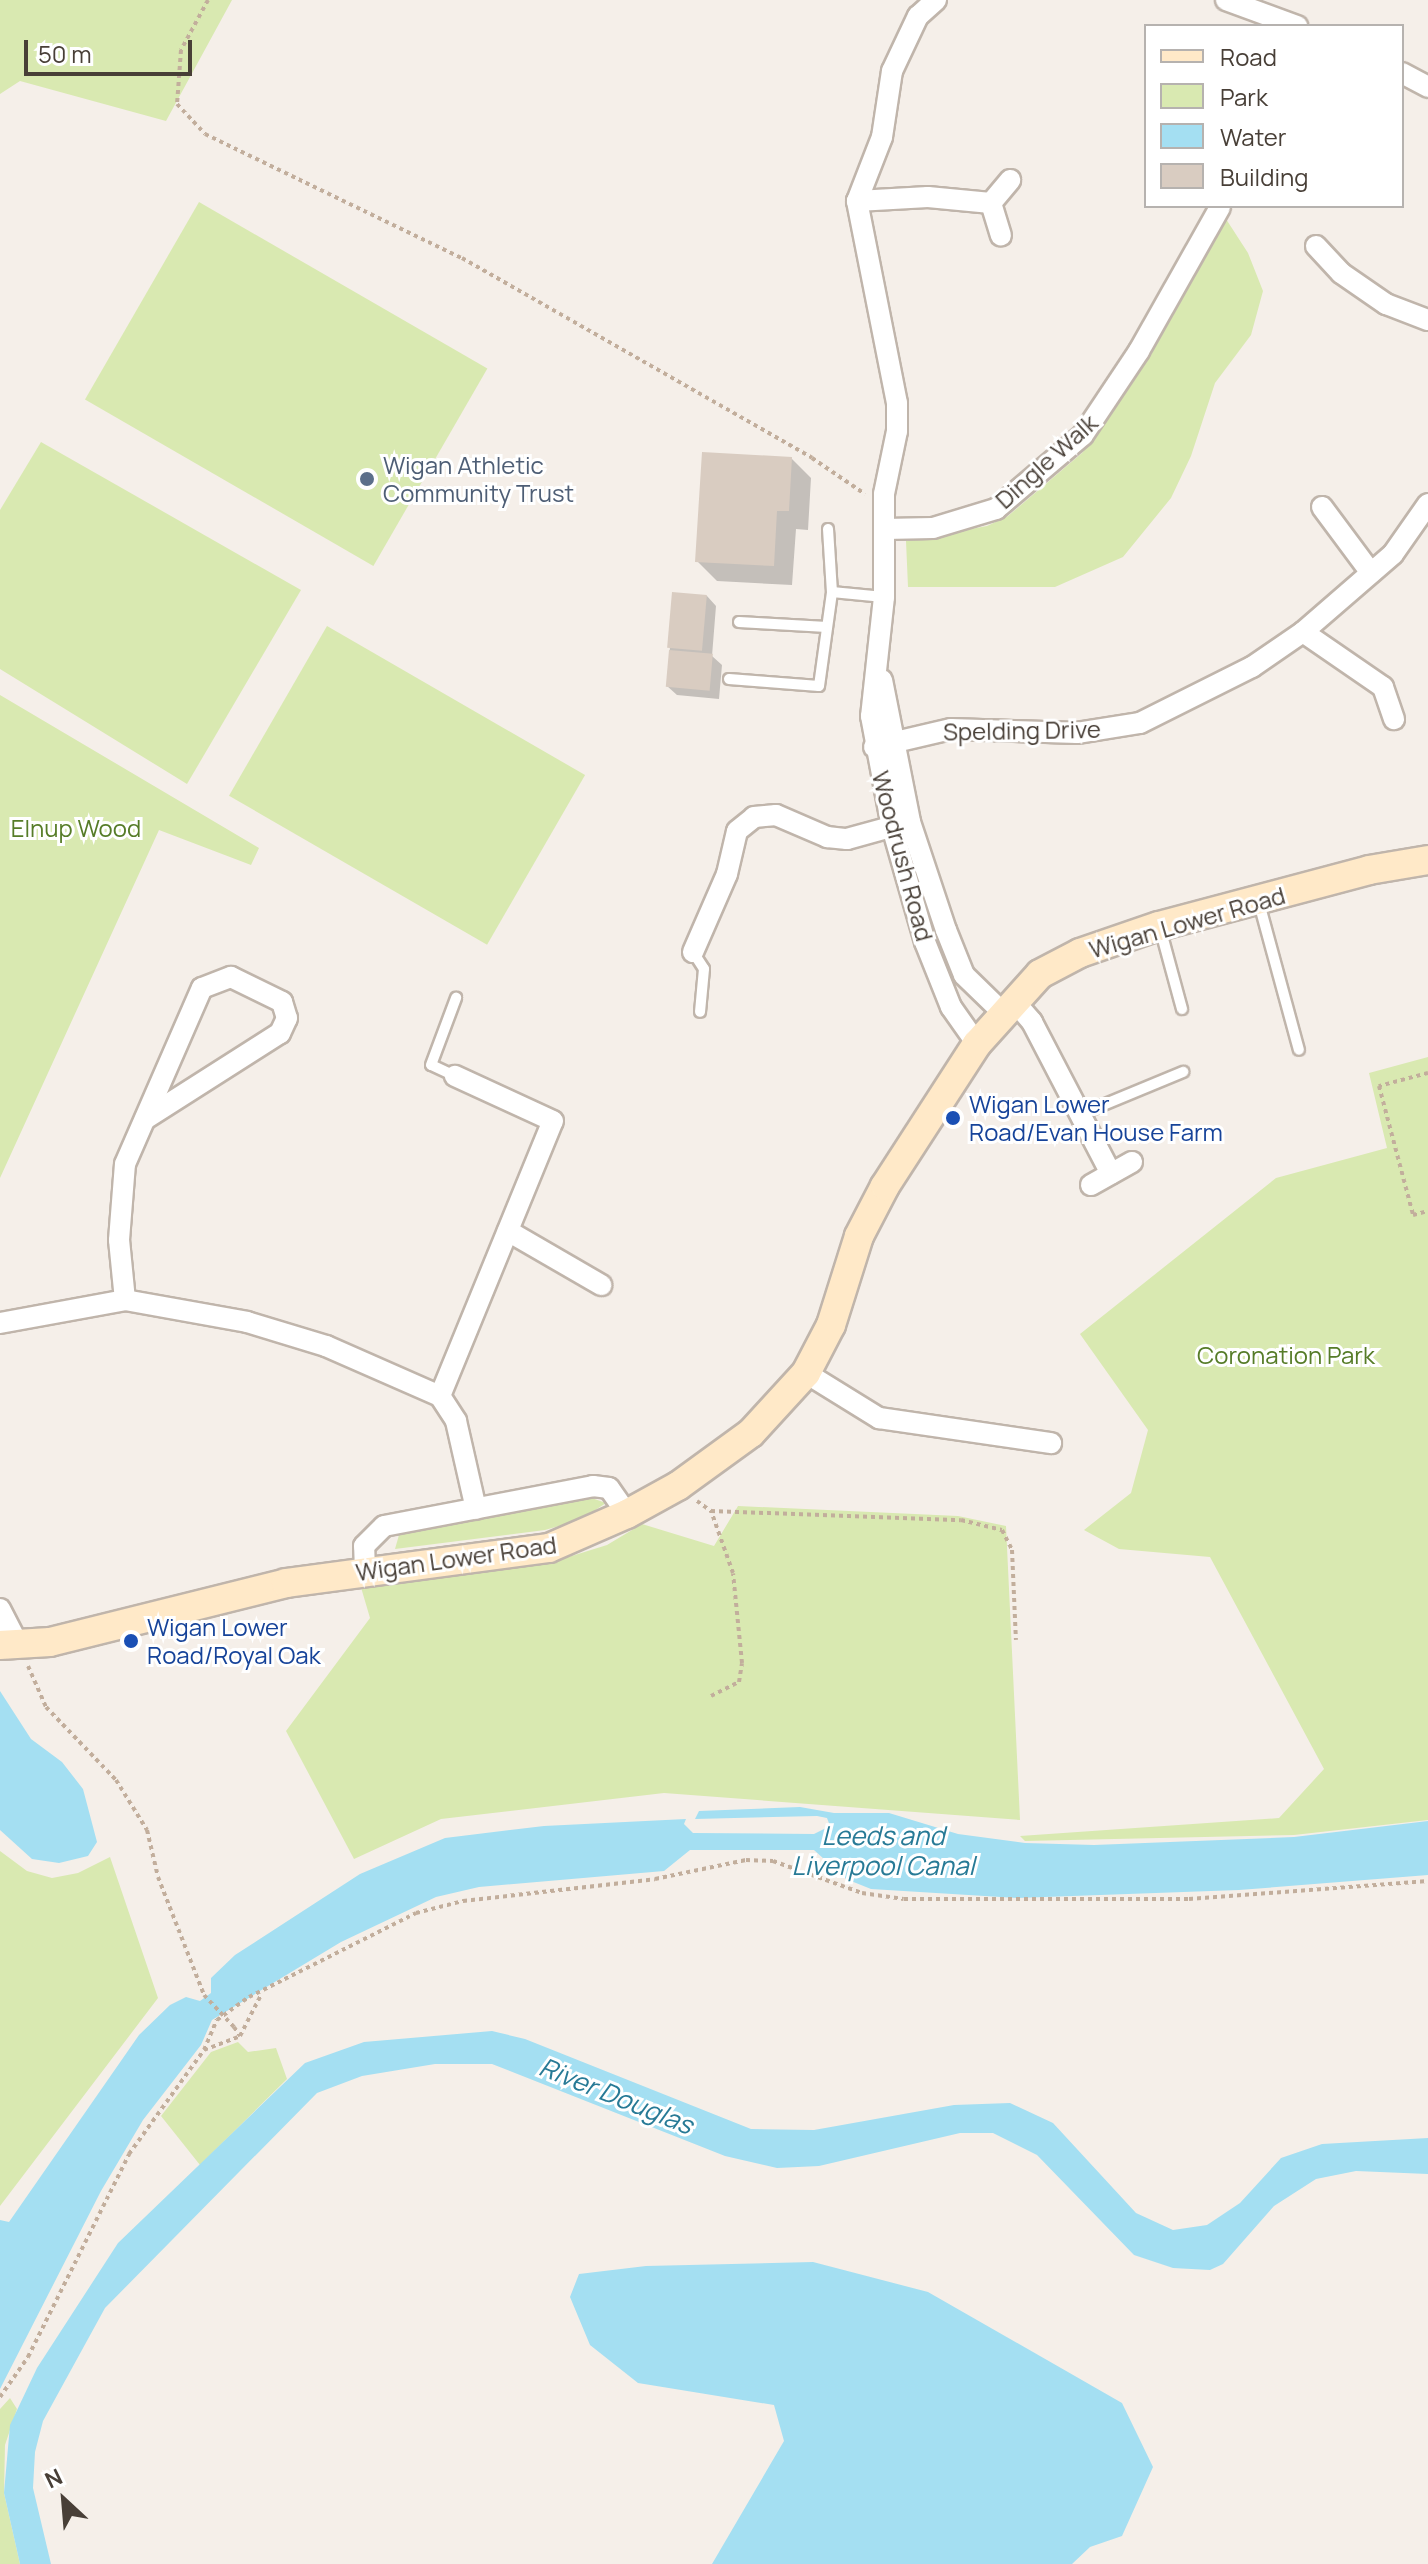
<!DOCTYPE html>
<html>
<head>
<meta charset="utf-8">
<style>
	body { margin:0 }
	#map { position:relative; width:1428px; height:2564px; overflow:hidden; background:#f5efe9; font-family:Manrope,sans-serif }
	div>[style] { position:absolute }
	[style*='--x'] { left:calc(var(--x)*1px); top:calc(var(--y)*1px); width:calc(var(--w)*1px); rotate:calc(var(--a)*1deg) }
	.green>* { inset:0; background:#d9e9b1; transform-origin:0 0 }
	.water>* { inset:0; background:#a4dff2 }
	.shadow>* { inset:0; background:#0003 }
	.building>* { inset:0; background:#d9ccc1; transform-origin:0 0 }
	.path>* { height:4px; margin-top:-2px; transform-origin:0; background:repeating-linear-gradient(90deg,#c2ae9c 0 4px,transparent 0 8px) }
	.roads { filter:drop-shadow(2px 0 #c0b5ab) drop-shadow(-2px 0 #c0b5ab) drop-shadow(0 2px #c0b5ab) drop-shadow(0 -2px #c0b5ab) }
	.service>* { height:10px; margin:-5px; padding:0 5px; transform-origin:5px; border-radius:5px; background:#fff }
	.minor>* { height:20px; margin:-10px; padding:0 10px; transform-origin:10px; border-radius:10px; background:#fff }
	.secondary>* { height:28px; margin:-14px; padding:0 14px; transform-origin:14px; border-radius:14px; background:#ffe9c8 }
	.path-bridge>* { height:4px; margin-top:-2px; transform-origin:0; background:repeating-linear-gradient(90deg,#c2ae9c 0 4px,transparent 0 8px) }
	.dots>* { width:22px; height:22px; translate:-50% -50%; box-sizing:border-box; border:4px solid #fff; border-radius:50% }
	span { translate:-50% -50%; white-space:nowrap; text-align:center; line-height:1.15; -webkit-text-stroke:6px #fff; paint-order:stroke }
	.street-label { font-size:24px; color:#483f37 }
	.service-label { font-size:24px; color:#4e5e75 }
	.left { translate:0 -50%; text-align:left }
	.park-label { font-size:24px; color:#567c28 }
	.transit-label { font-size:24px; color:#164399 }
	.water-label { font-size:26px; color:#277a96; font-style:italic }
	.legend { position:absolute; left:1144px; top:24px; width:260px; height:184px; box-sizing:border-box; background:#fff; border:2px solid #b6b2af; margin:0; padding:10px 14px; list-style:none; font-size:24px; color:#483f37 }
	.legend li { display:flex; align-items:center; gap:16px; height:40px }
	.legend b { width:40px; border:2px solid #b6b2af }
	.north { position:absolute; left:24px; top:2460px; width:80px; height:80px; -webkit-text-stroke:6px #fff; paint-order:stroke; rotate:334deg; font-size:22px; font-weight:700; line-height:32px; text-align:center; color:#483f37 }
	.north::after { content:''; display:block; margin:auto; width:28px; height:36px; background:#483f37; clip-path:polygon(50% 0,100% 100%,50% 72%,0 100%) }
	.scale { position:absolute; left:24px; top:40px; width:168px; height:36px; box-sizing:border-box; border:4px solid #483f37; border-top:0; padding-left:10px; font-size:24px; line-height:28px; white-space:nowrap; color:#483f37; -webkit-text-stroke:6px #fff; paint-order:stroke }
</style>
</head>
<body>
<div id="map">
	<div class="green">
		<i style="clip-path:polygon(0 0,232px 0,166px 121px,20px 81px,0 94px)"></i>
		<i style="left:199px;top:202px;width:333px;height:228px;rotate:30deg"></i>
		<i style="clip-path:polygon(1226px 219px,1248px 253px,1263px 291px,1251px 335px,1215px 383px,1191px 456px,1171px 498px,1123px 557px,1055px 587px,908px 587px,906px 541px,987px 526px,1008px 516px,1082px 453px,1121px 399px)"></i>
		<i style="clip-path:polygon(41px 442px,301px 590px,187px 784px,0 669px,0 510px)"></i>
		<i style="left:327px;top:626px;width:298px;height:196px;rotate:30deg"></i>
		<i style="clip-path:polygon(0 695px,259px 848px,251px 865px,159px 830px,0 1178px)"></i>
		<i style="clip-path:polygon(1428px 1057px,1428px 1820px,1294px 1835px,1025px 1841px,1020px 1836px,1279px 1818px,1324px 1769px,1210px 1557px,1119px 1549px,1084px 1530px,1131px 1493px,1148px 1430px,1080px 1334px,1276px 1178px,1387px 1148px,1369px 1073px)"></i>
		<i style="clip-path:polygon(583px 1495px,606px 1503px,580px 1520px,545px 1530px,395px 1549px,399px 1535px,409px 1530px)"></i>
		<i style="clip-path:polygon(738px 1506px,958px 1516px,1006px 1526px,1020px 1820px,664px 1793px,441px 1819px,354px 1859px,286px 1731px,370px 1618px,360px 1584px,562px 1559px,607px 1545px,642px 1524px,714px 1546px)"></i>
		<i style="clip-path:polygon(0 1851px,27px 1871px,52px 1878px,78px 1873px,110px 1857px,158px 1998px,0 2206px)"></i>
		<i style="clip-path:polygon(238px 2042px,248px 2052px,276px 2048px,287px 2079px,200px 2165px,161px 2116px,211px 2052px)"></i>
		<i style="clip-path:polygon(10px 2398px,17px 2409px,5px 2445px,4px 2493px,20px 2564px,0 2564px,0 2409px)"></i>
	</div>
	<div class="water">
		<i style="clip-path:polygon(0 1691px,31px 1739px,62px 1762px,83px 1789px,97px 1842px,88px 1856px,59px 1863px,32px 1859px,0 1830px)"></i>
		<i style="clip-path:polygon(800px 1807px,834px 1813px,889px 1813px,958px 1834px,1025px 1843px,1094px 1845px,1294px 1837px,1428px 1821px,1428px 1875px,1239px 1890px,1017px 1898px,871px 1889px,846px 1879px,814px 1850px,690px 1850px,664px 1871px,479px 1887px,436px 1897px,341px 1942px,212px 2020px,201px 2045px,143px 2120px,101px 2191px,0 2389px,0 2220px,9px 2222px,139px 2035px,170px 2005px,186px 1997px,200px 2001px,211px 1993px,211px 1978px,235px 1955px,360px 1874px,445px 1838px,544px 1826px,686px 1819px,684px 1824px,693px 1833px,814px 1834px,830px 1826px,827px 1818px,817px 1816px,695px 1819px,699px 1811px)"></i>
		<i style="clip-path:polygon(492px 2031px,525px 2039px,751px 2129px,814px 2130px,954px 2105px,1010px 2103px,1053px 2123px,1136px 2213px,1173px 2230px,1207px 2225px,1240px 2203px,1281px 2158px,1322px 2144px,1428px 2138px,1428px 2174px,1356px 2171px,1316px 2179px,1274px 2206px,1223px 2264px,1210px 2270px,1173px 2268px,1134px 2255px,1037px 2155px,993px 2133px,960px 2133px,819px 2166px,777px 2168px,725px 2156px,492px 2064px,435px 2064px,362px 2076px,317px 2093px,105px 2308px,43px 2421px,35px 2452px,33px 2488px,51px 2564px,20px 2564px,4px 2493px,10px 2425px,37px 2368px,118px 2243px,305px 2063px,364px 2042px)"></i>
		<i style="clip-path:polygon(813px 2262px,928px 2292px,1122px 2403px,1153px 2467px,1122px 2536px,1090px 2547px,1072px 2564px,712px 2564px,784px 2441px,774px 2405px,638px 2383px,590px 2345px,570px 2297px,579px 2274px,646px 2266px)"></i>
	</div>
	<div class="shadow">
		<i style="clip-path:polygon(791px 458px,811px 478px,808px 530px,796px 529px,792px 585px,717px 581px,697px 561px)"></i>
		<i style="clip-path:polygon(674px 594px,707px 596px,716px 606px,712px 656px,722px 665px,719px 699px,677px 695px,667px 686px)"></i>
	</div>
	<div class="building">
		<i style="clip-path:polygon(702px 452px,792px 457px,789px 511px,777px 511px,774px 566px,695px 562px)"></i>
		<i style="left:672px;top:592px;width:35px;height:56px;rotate:5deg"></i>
		<i style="left:669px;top:650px;width:44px;height:37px;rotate:5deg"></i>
	</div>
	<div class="path">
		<i style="--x:208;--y:0;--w:57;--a:118.4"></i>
		<i style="--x:181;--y:50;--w:54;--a:94.2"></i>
		<i style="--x:177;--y:104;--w:41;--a:47"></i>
		<i style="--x:205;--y:134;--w:285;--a:25.8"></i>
		<i style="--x:462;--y:258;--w:403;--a:29.7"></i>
		<i style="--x:812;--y:458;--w:64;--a:34.2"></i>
		<i style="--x:1428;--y:1073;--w:51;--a:165.1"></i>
		<i style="--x:1379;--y:1086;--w:133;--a:75.2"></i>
		<i style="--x:1413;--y:1215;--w:16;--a:-15"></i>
		<i style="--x:697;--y:1501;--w:17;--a:36"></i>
		<i style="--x:28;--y:1666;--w:45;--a:66.3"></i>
		<i style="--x:46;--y:1707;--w:101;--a:46.2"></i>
		<i style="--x:116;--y:1780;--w:59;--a:58.2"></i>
		<i style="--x:147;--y:1830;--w:48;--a:76.8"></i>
		<i style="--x:158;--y:1877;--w:127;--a:68.7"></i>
		<i style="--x:711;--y:1696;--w:31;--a:-27"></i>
		<i style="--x:739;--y:1682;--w:19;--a:-81"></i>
		<i style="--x:742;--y:1663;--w:90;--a:-95.7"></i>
		<i style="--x:733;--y:1573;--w:66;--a:-109.5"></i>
		<i style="--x:711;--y:1511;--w:250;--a:2.1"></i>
		<i style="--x:961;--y:1520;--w:42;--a:13.7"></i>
		<i style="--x:1002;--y:1530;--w:22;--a:63"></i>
		<i style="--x:1012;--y:1550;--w:90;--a:87.5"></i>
		<i style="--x:234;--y:2027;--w:11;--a:56"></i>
		<i style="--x:204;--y:2050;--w:39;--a:-21"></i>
		<i style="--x:240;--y:2036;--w:46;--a:-62.9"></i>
		<i style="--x:0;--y:2397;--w:49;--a:-55"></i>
		<i style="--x:28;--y:2357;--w:227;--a:-63.5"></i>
		<i style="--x:129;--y:2154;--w:128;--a:-54.2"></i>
		<i style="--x:204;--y:2050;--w:33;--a:-67"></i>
		<i style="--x:217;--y:2020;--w:39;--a:-36"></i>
		<i style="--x:249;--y:1997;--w:187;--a:-26.7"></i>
		<i style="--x:416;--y:1913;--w:49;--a:-14.3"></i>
		<i style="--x:463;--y:1901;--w:193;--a:-6.5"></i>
		<i style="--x:655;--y:1879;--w:93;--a:-11.8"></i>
		<i style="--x:746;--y:1860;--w:27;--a:2"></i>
		<i style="--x:773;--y:1861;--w:95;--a:19.8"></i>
		<i style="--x:862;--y:1893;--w:42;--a:8.1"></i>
		<i style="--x:904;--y:1899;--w:285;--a:0"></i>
		<i style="--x:1189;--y:1899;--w:240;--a:-4.3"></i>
	</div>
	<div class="roads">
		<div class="service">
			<i style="--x:828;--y:529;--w:63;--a:86.4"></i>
			<i style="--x:739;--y:622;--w:88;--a:3.3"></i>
			<i style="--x:729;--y:679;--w:90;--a:4.4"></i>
			<i style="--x:819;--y:686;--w:95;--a:-82.1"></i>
			<i style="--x:832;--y:592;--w:52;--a:5.5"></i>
			<i style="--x:1259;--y:903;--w:152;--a:74.8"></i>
			<i style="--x:1160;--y:928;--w:84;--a:74.8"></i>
			<i style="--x:693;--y:952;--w:20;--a:57"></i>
			<i style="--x:704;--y:969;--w:43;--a:95.3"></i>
			<i style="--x:455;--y:1076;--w:26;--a:-155"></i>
			<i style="--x:431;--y:1065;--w:72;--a:-69.5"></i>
			<i style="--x:1079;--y:1115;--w:113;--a:-22.5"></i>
		</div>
		<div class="minor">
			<i style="--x:936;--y:0;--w:24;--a:138"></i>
			<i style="--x:918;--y:16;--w:61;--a:115.3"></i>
			<i style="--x:892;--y:71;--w:67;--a:98.6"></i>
			<i style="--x:882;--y:137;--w:69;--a:111.3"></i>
			<i style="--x:857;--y:201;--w:206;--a:78.8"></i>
			<i style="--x:897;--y:403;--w:28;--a:90"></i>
			<i style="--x:897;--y:431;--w:64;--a:101.7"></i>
			<i style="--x:884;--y:494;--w:103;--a:90"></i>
			<i style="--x:884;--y:597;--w:120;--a:96.2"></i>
			<i style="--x:871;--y:716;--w:113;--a:79.3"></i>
			<i style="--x:892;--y:827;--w:120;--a:74"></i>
			<i style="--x:925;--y:942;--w:70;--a:68.2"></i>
			<i style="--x:951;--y:1007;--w:45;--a:54.9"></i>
			<i style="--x:1226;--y:0;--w:76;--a:20.1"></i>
			<i style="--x:1402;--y:73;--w:30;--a:28"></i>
			<i style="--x:857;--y:201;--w:71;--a:-3.2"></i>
			<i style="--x:928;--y:197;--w:63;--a:5.4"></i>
			<i style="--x:991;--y:203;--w:34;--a:73"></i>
			<i style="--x:991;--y:203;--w:30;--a:-50"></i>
			<i style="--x:1316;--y:246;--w:37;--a:47"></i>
			<i style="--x:1341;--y:273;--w:55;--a:34.6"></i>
			<i style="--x:1386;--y:304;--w:45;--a:20.9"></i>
			<i style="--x:1322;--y:507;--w:82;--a:53.4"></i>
			<i style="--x:885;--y:529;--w:48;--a:-1.2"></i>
			<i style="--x:933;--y:528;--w:66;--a:-16.8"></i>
			<i style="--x:996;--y:509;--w:114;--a:-40.4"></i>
			<i style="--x:1083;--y:435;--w:101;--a:-56.3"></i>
			<i style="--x:1139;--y:351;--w:165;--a:-60.6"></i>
			<i style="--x:1303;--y:632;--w:97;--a:34.5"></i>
			<i style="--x:1383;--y:687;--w:34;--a:71"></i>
			<i style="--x:882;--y:680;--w:145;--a:78.8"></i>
			<i style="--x:910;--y:822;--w:114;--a:71.6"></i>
			<i style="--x:946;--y:930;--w:48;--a:68.2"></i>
			<i style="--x:964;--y:975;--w:53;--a:44.2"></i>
			<i style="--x:874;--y:747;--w:79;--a:-13.2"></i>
			<i style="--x:951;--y:729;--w:126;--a:1.8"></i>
			<i style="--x:1077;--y:733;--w:64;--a:-9"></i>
			<i style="--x:1140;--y:723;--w:125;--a:-26.6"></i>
			<i style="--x:1252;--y:667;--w:62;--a:-34.5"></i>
			<i style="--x:1303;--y:632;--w:119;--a:-40.9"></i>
			<i style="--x:1393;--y:554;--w:61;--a:-55"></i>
			<i style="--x:693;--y:952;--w:85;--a:-66.4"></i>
			<i style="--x:727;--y:874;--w:44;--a:-76.9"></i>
			<i style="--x:737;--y:831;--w:22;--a:-39"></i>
			<i style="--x:754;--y:817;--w:22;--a:-5"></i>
			<i style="--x:776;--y:815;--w:56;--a:23.3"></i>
			<i style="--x:827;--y:837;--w:20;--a:6"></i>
			<i style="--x:847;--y:839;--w:57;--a:-15.3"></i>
			<i style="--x:1013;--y:1000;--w:29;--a:49"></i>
			<i style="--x:1032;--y:1022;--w:171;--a:62.5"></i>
			<i style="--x:1091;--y:1185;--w:47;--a:-29.3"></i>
			<i style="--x:508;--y:1231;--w:108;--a:30.1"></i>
			<i style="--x:125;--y:1300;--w:60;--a:-95.7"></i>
			<i style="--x:119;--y:1240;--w:76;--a:-85.5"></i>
			<i style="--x:125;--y:1164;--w:192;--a:-66.4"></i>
			<i style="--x:202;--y:988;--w:31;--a:-21"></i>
			<i style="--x:231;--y:977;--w:57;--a:26.1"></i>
			<i style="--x:282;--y:1002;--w:17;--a:73"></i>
			<i style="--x:287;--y:1018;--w:17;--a:115"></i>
			<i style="--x:280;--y:1033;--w:160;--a:147.5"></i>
			<i style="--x:0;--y:1323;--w:127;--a:-10.4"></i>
			<i style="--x:125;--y:1300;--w:124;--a:10.2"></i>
			<i style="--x:247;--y:1322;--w:83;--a:16.9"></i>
			<i style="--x:326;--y:1346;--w:124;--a:23.7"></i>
			<i style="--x:440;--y:1396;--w:30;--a:57"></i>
			<i style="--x:456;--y:1421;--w:90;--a:77.2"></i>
			<i style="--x:806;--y:1373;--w:86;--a:31.7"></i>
			<i style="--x:879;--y:1418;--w:174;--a:8.3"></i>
			<i style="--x:440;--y:1396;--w:297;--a:-67.7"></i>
			<i style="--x:553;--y:1121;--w:108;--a:-155.3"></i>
			<i style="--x:365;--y:1571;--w:25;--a:-92"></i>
			<i style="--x:364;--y:1546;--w:28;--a:-45"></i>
			<i style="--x:384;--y:1526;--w:213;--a:-10.8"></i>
			<i style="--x:593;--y:1486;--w:16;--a:7"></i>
			<i style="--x:609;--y:1488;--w:32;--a:55"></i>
			<i style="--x:0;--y:1609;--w:42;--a:62.8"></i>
		</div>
		<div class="secondary">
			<i style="--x:0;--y:1645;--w:50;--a:-3.4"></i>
			<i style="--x:50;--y:1642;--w:243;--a:-14"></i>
			<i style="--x:286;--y:1583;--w:265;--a:-7.6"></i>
			<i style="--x:549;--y:1548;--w:85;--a:-23.6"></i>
			<i style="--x:627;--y:1514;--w:58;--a:-28.8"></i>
			<i style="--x:678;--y:1486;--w:90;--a:-36"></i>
			<i style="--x:751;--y:1433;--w:81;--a:-47.5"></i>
			<i style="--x:806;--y:1373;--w:54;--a:-62.5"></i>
			<i style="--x:831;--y:1325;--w:93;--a:-72.5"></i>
			<i style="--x:859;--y:1236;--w:56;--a:-62.5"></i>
			<i style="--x:885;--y:1186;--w:169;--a:-57.1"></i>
			<i style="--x:977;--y:1044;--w:94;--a:-48"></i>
			<i style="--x:1040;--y:974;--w:45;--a:-27.7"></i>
			<i style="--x:1080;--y:953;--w:83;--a:-18.9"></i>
			<i style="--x:1159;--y:926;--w:217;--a:-14.9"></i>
			<i style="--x:1369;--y:870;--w:60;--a:-9.6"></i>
		</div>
	</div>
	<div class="path-bridge">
		<i style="--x:204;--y:1995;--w:44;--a:46.8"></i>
	</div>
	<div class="dots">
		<i style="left:367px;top:479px;background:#5c6f8a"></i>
		<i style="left:953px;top:1118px;background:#1a4fb4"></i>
		<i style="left:131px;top:1641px;background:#1a4fb4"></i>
	</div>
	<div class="street-label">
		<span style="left:1046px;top:461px;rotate:-42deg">Dingle Walk</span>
		<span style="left:1022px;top:730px;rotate:-1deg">Spelding Drive</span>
		<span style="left:903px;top:856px;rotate:75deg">Woodrush Road</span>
		<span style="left:1187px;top:922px;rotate:-16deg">Wigan Lower Road</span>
		<span style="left:456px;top:1558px;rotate:-8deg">Wigan Lower Road</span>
	</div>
	<div class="service-label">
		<span class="left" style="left:383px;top:479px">Wigan Athletic<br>Community Trust</span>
	</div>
	<div class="park-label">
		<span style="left:76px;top:828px">Elnup Wood</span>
		<span style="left:1286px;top:1355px">Coronation Park</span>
	</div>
	<div class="transit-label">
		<span class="left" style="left:969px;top:1118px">Wigan Lower<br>Road/Evan House Farm</span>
		<span class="left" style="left:147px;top:1641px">Wigan Lower<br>Road/Royal Oak</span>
	</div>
	<div class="water-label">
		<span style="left:883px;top:1851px">Leeds and<br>Liverpool Canal</span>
		<span style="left:616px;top:2096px;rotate:22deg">River Douglas</span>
	</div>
	<ul class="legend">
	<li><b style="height:10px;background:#ffe9c8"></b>Road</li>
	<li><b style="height:22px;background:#d9e9b1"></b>Park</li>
	<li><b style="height:22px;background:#a4dff2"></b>Water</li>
	<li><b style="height:22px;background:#d9ccc1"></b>Building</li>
	</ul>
	<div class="north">N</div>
	<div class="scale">50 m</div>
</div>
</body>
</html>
